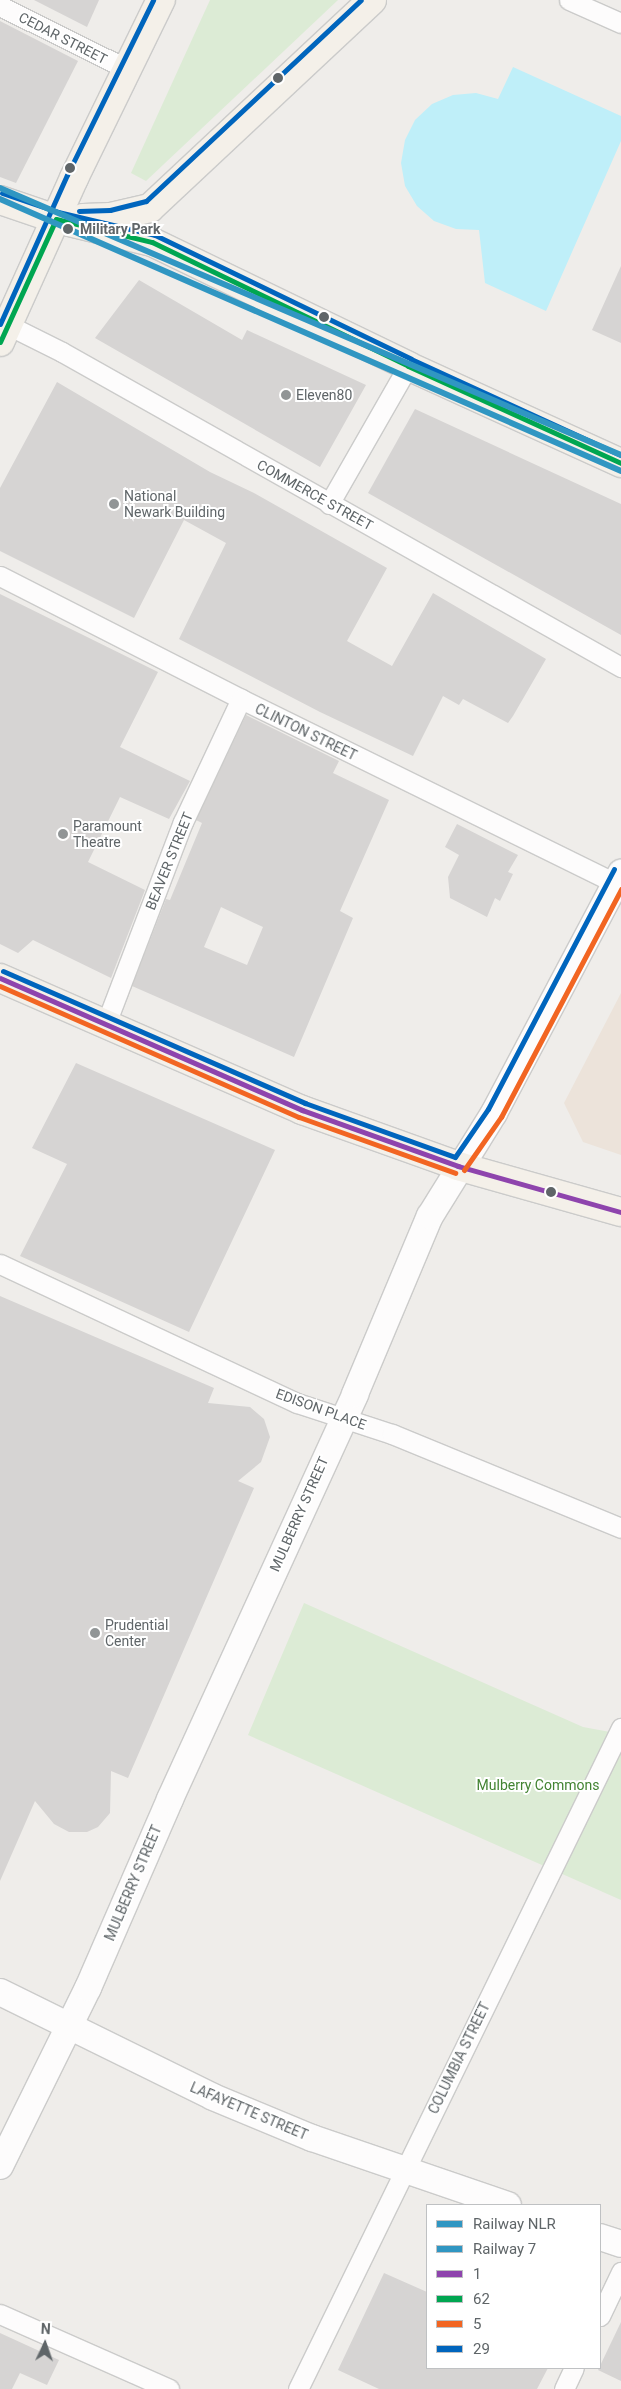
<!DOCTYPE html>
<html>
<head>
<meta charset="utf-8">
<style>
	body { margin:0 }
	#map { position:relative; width:621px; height:2389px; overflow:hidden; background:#efedea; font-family:Roboto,sans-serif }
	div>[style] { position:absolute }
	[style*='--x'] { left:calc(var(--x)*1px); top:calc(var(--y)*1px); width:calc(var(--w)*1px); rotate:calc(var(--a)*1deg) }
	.commercial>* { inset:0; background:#ece3da }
	.green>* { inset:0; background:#dcebd5 }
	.water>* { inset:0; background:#bfeff9 }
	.building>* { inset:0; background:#d6d4d3 }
	.roads { filter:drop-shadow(1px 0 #cbcbca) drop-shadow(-1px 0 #cbcbca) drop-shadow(0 1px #cbcbca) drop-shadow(0 -1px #cbcbca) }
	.street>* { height:19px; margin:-9.5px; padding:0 9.5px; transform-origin:9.5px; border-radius:9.5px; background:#fdfcfc }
	.secondary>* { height:26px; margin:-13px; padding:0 13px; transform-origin:13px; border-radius:13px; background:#fdfcfc }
	.primary>* { height:28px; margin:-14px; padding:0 14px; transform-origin:14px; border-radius:14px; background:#f4f0e9 }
	.bus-1>* { height:5px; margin:-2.5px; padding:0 2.5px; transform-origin:2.5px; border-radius:2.5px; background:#8e44ad }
	.bus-2>* { height:5px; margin:-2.5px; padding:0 2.5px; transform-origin:2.5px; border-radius:2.5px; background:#00a651 }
	.bus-3>* { height:5px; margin:-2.5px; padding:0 2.5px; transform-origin:2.5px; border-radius:2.5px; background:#f26522 }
	.bus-4>* { height:5px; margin:-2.5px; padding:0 2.5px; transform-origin:2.5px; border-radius:2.5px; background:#0065bd }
	.rail-1>* { height:6px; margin:-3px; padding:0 3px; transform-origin:3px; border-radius:3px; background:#3096c2 }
	.rail-2>* { height:6px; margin:-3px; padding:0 3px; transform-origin:3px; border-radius:3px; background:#3096c2 }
	.dots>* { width:14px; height:14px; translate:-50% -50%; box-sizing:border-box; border:2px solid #fff; border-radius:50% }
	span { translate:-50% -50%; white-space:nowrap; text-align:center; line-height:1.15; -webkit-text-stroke:4px #fff; paint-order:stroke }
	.street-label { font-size:14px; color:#5f6568 }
	.stop-label { font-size:14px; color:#5f6568; font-weight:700 }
	.left { translate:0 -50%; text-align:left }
	.poi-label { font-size:14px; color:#5f6568 }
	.park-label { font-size:14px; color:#428332 }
	.legend { position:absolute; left:426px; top:2204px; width:175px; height:165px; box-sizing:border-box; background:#fff; border:1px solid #bfc1c3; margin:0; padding:6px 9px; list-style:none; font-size:15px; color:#5f6568 }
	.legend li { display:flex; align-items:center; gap:10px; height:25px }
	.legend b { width:25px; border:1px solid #bfc1c3 }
	.north { position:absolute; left:20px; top:2319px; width:50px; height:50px; -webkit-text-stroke:4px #fff; paint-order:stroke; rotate:3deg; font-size:14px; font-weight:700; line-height:20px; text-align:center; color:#5f6568 }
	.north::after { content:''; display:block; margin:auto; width:18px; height:22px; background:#5f6568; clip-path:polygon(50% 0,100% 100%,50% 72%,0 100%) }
</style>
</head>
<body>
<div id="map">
	<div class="commercial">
		<i style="clip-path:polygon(621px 993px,621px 1155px,583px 1142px,564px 1103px)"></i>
	</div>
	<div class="green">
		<i style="clip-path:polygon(210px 0,338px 0,146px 181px,131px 173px)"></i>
		<i style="clip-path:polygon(304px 1603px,583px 1727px,621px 1734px,621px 1900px,248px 1735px)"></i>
	</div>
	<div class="water">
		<i style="clip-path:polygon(513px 67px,621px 116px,621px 141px,546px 311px,485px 283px,479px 230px,456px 229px,434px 221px,417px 206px,405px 186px,401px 163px,405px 140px,415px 120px,432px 104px,453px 95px,476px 93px,498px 99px)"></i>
	</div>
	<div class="building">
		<i style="clip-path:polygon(34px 0,99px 0,87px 27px)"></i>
		<i style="clip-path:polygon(0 21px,78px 61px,16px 183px,0 177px)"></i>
		<i style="clip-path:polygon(621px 266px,621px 343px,592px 330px)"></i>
		<i style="clip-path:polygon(139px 280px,242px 340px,247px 330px,366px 385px,320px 467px,95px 338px)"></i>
		<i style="clip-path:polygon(57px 382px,210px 472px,254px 493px,387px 568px,347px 641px,392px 666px,433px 593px,546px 659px,513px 716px,508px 723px,463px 699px,459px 705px,443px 696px,413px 756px,320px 712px,179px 639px,226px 543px,184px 520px,134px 618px,0 551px,0 488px)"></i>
		<i style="clip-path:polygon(415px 409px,621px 504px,621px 635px,368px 493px)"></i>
		<i style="clip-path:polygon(0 594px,158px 672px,120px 747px,190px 781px,169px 819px,120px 797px,88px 862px,145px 890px,111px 978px,33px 940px,18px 953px,0 944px)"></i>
		<i style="clip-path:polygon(evenodd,246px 715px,339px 761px,333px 773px,389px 800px,340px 911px,353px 918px,294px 1057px,132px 986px,166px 899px,170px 900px,202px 823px,196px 820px,246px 715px,221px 907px,263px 927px,247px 965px,204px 947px,221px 907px)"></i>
		<i style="clip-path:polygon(457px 824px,518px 855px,508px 872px,513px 874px,500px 901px,495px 898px,487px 917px,450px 898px,448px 877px,459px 855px,445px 847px)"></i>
		<i style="clip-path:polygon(76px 1063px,275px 1150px,189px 1332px,20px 1256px,67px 1164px,32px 1148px)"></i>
		<i style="clip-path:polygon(0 1296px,214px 1388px,208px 1403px,250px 1407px,264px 1419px,270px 1437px,261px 1462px,238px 1481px,254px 1488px,128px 1778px,111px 1771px,110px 1813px,98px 1827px,87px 1832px,69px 1832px,54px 1824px,35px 1801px,0 1881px)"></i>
		<i style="clip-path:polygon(384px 2273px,427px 2292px,427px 2368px,548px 2368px,537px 2389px,379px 2389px,338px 2370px)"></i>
		<i style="clip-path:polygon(621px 2322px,621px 2381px,598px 2370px)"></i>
		<i style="clip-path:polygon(0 2333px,59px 2360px,47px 2385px,20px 2373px,12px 2389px,0 2389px)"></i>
	</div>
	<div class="roads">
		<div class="street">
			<i style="--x:569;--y:0;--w:57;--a:23.9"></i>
			<i style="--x:0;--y:6;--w:142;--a:26.4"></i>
			<i style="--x:8;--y:325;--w:60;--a:26.6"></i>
			<i style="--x:62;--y:352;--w:642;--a:29.4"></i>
			<i style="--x:329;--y:504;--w:159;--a:-60.2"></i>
			<i style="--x:0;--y:576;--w:271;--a:27"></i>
			<i style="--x:241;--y:699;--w:417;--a:26.2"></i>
			<i style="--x:105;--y:1026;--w:218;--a:-69.1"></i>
			<i style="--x:183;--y:822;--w:136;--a:-64.8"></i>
			<i style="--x:0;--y:1264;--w:328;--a:25.1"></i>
			<i style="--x:297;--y:1403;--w:100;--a:18.1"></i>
			<i style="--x:392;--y:1434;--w:248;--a:22.3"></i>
			<i style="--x:0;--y:2314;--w:185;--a:23.9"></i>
			<i style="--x:600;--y:2316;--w:49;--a:-64.5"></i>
			<i style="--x:298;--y:2389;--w:736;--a:-63.96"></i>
			<i style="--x:564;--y:2389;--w:23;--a:-65"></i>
		</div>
		<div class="secondary">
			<i style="--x:0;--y:1992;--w:237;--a:26.2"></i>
			<i style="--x:213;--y:2097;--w:107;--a:22.5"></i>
			<i style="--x:312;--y:2138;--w:207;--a:18.9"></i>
			<i style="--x:0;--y:2166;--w:199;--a:-63.7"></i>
			<i style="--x:88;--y:1988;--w:206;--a:-66.5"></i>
			<i style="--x:170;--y:1799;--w:445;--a:-65.4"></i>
			<i style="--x:355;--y:1394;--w:193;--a:-67.2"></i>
			<i style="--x:430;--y:1216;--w:121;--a:-58.1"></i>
			<i style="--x:494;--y:1113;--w:272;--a:-62.1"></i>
			<i style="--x:600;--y:2237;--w:22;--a:18"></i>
		</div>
		<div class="primary">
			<i style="--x:0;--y:200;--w:59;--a:18.7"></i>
			<i style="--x:56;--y:219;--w:99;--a:13.5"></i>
			<i style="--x:152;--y:242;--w:284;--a:25.8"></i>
			<i style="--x:408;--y:366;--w:234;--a:24.5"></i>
			<i style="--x:83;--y:218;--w:28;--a:-2"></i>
			<i style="--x:111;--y:217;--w:40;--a:-13"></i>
			<i style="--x:150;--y:208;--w:304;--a:-43.1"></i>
			<i style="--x:0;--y:342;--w:180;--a:-65.7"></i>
			<i style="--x:74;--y:178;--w:198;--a:-64"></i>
			<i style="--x:0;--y:978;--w:330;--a:23.6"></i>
			<i style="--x:302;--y:1110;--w:166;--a:19.7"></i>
			<i style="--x:458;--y:1166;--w:169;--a:15.8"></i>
		</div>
	</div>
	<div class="bus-1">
		<i style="--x:0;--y:978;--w:330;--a:23.6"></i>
		<i style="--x:302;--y:1110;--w:166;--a:19.7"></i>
		<i style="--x:458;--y:1166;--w:169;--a:15.8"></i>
	</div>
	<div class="bus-2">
		<i style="--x:56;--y:219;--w:99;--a:13.5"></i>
		<i style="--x:152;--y:242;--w:284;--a:25.8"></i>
		<i style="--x:408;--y:366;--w:234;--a:24.5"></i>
		<i style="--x:0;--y:342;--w:135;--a:-65.5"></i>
	</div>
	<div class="bus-3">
		<i style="--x:0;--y:986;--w:326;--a:23.7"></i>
		<i style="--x:299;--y:1117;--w:166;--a:19.7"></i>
		<i style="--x:464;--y:1170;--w:65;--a:-55.1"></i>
		<i style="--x:501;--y:1117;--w:258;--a:-62.2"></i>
	</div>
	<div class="bus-4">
		<i style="--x:2;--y:193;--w:59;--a:18.7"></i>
		<i style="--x:58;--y:212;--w:100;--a:13.3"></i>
		<i style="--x:155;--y:235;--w:284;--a:25.8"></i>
		<i style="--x:411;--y:359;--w:231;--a:24.6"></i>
		<i style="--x:79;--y:211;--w:31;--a:-2"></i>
		<i style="--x:110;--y:210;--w:37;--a:-14"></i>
		<i style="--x:146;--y:201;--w:294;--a:-43.1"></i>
		<i style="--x:0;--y:324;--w:163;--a:-65.8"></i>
		<i style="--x:67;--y:175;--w:195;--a:-63.8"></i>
		<i style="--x:3;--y:971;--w:330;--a:23.6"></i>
		<i style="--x:305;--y:1103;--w:159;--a:19.8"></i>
		<i style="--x:455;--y:1157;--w:58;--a:-55.5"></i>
		<i style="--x:488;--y:1109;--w:271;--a:-62.3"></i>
	</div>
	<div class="rail-1">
		<i style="--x:0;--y:199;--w:678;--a:23.65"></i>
	</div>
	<div class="rail-2">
		<i style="--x:0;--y:188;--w:676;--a:23.27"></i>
	</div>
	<div class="dots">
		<i style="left:278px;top:78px;background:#5f6568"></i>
		<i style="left:70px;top:168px;background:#5f6568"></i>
		<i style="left:68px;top:229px;background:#5f6568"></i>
		<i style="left:324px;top:317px;background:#5f6568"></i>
		<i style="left:286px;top:395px;background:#919596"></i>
		<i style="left:114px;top:504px;background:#919596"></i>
		<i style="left:63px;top:834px;background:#919596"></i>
		<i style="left:551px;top:1192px;background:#5f6568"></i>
		<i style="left:95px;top:1633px;background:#919596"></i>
	</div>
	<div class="street-label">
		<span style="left:63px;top:38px;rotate:27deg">CEDAR STREET</span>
		<span style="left:315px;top:495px;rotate:29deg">COMMERCE STREET</span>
		<span style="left:306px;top:732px;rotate:26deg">CLINTON STREET</span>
		<span style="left:169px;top:861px;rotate:-68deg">BEAVER STREET</span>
		<span style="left:321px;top:1409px;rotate:20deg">EDISON PLACE</span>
		<span style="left:299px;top:1514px;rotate:-66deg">MULBERRY STREET</span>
		<span style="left:133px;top:1883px;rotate:-67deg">MULBERRY STREET</span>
		<span style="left:459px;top:2058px;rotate:-64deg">COLUMBIA STREET</span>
		<span style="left:249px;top:2111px;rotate:23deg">LAFAYETTE STREET</span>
	</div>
	<div class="stop-label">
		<span class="left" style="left:80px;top:229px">Military Park</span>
	</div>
	<div class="poi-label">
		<span class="left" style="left:296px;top:395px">Eleven80</span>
		<span class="left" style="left:124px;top:504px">National<br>Newark Building</span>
		<span class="left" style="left:73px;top:834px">Paramount<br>Theatre</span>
		<span class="left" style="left:105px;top:1633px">Prudential<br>Center</span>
	</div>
	<div class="park-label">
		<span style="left:538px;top:1785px">Mulberry Commons</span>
	</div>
	<ul class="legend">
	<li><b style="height:6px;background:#3096c2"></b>Railway NLR</li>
	<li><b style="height:6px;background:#3096c2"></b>Railway 7</li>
	<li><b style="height:6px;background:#8e44ad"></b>1</li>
	<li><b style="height:6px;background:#00a651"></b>62</li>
	<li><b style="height:6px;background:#f26522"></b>5</li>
	<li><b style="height:6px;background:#0065bd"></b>29</li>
	</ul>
	<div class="north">N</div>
</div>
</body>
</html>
